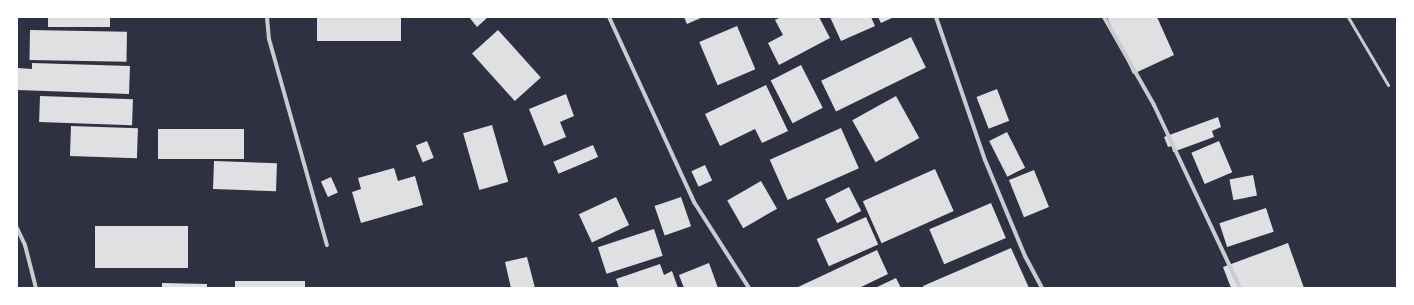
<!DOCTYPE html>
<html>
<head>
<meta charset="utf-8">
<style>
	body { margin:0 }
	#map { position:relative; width:1414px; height:305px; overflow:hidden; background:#2d3142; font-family:"Roboto Condensed",sans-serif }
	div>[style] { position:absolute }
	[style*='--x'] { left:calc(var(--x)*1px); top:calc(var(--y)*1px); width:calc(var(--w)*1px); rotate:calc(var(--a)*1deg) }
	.building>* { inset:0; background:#e0e0e3; transform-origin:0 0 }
	.service>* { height:3px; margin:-1.5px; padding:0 1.5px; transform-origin:1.5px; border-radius:1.5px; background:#caccd0 }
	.minor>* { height:4px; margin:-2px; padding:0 2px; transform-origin:2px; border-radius:2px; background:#caccd0 }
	span { translate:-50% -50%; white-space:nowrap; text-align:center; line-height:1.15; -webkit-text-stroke:3px #fff; paint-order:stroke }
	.frame { position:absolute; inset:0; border:18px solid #fff; pointer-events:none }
</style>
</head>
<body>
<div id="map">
	<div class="building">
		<i style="left:48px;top:17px;width:62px;height:10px"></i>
		<i style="left:317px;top:17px;width:84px;height:24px"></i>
		<i style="clip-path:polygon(469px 17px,488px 17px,477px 27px)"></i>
		<i style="clip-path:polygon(684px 17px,703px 17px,687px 24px)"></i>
		<i style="clip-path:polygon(781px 17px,819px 17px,830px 38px,779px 65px,768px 43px,783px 35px,775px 20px)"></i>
		<i style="clip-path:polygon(830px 17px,871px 17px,875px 26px,841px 41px)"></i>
		<i style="clip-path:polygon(878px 17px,894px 17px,881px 23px)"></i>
		<i style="clip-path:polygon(1107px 17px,1157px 17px,1174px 55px,1133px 74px)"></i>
		<i style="left:737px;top:26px;width:47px;height:41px;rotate:67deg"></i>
		<i style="left:30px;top:30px;width:97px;height:30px;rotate:1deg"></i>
		<i style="left:498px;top:30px;width:64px;height:35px;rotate:48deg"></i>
		<i style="left:911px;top:37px;width:34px;height:100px;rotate:64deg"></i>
		<i style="clip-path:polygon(32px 63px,130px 66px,129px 94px,17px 90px,18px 68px,32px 69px)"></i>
		<i style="left:801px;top:65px;width:48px;height:34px;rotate:63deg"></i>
		<i style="clip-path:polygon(766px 85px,788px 131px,762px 143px,755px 129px,720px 146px,705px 114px)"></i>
		<i style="left:997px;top:89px;width:34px;height:22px;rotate:69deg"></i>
		<i style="clip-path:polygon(566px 94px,574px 116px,560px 122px,566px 137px,544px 146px,529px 109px)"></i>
		<i style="left:40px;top:96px;width:93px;height:26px;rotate:2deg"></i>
		<i style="left:896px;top:96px;width:48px;height:50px;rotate:61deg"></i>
		<i style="clip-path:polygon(1218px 117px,1221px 127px,1212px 131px,1214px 137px,1173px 152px,1172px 146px,1168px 147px,1164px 137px)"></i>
		<i style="left:492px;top:125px;width:59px;height:30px;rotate:74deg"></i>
		<i style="left:71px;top:126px;width:67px;height:30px;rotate:2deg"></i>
		<i style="left:841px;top:128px;width:44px;height:78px;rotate:66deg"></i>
		<i style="left:158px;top:129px;width:86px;height:30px"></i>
		<i style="left:1007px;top:132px;width:40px;height:20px;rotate:63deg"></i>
		<i style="left:427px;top:141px;width:18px;height:12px;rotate:68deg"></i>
		<i style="left:1219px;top:141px;width:34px;height:30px;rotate:67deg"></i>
		<i style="left:593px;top:145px;width:13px;height:43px;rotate:67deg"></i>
		<i style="left:214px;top:161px;width:63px;height:28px;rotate:2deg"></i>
		<i style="left:705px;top:165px;width:17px;height:15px;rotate:65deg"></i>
		<i style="clip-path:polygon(394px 168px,398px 181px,415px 176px,423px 205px,361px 223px,352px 192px,361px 189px,358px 178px)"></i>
		<i style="left:935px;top:169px;width:46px;height:79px;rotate:66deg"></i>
		<i style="left:1034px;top:170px;width:40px;height:27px;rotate:68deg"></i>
		<i style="left:1253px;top:175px;width:21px;height:24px;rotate:79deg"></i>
		<i style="left:331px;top:177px;width:17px;height:11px;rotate:66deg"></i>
		<i style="left:761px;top:181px;width:32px;height:39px;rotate:60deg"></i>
		<i style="left:849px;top:187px;width:27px;height:27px;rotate:63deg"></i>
		<i style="left:616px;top:197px;width:31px;height:41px;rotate:65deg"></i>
		<i style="left:681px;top:197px;width:31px;height:28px;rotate:71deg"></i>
		<i style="left:991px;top:203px;width:38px;height:67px;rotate:67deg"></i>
		<i style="left:1266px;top:208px;width:25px;height:49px;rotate:72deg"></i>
		<i style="left:866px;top:217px;width:30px;height:54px;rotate:66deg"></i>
		<i style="left:188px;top:226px;width:42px;height:93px;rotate:90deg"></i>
		<i style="left:654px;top:229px;width:28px;height:59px;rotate:72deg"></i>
		<i style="clip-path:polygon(1288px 243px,1304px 288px,1231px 288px,1223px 267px)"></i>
		<i style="clip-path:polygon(1011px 248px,1029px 288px,924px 288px,923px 286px)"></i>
		<i style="clip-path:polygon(877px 250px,888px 274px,859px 288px,796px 288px)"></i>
		<i style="clip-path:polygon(527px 257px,535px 288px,511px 288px,505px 262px)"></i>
		<i style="clip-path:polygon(709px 263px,718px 288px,684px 288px,679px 275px)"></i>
		<i style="clip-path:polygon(660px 264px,664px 275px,672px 271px,678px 288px,619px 288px,616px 279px)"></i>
		<i style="clip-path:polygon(896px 278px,901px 288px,875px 288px)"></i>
		<i style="left:235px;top:281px;width:70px;height:7px"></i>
		<i style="clip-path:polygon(162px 283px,207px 284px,207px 288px,162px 288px)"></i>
	</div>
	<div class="service">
		<i style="--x:1348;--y:17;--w:79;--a:59.5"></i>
	</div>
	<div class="minor">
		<i style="--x:267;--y:17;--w:22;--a:85"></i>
		<i style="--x:269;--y:39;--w:214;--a:74.3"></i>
		<i style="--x:609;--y:17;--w:204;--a:65.3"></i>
		<i style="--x:694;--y:202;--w:102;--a:57.4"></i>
		<i style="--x:936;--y:17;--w:151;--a:71.1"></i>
		<i style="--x:985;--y:160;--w:104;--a:67.4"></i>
		<i style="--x:1025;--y:256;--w:36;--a:62"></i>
		<i style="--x:1104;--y:17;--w:101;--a:60.4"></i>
		<i style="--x:1154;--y:105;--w:202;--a:64.8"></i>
		<i style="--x:17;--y:228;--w:19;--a:65"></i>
		<i style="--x:25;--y:245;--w:44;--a:75.7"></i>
	</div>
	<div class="frame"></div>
</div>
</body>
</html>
